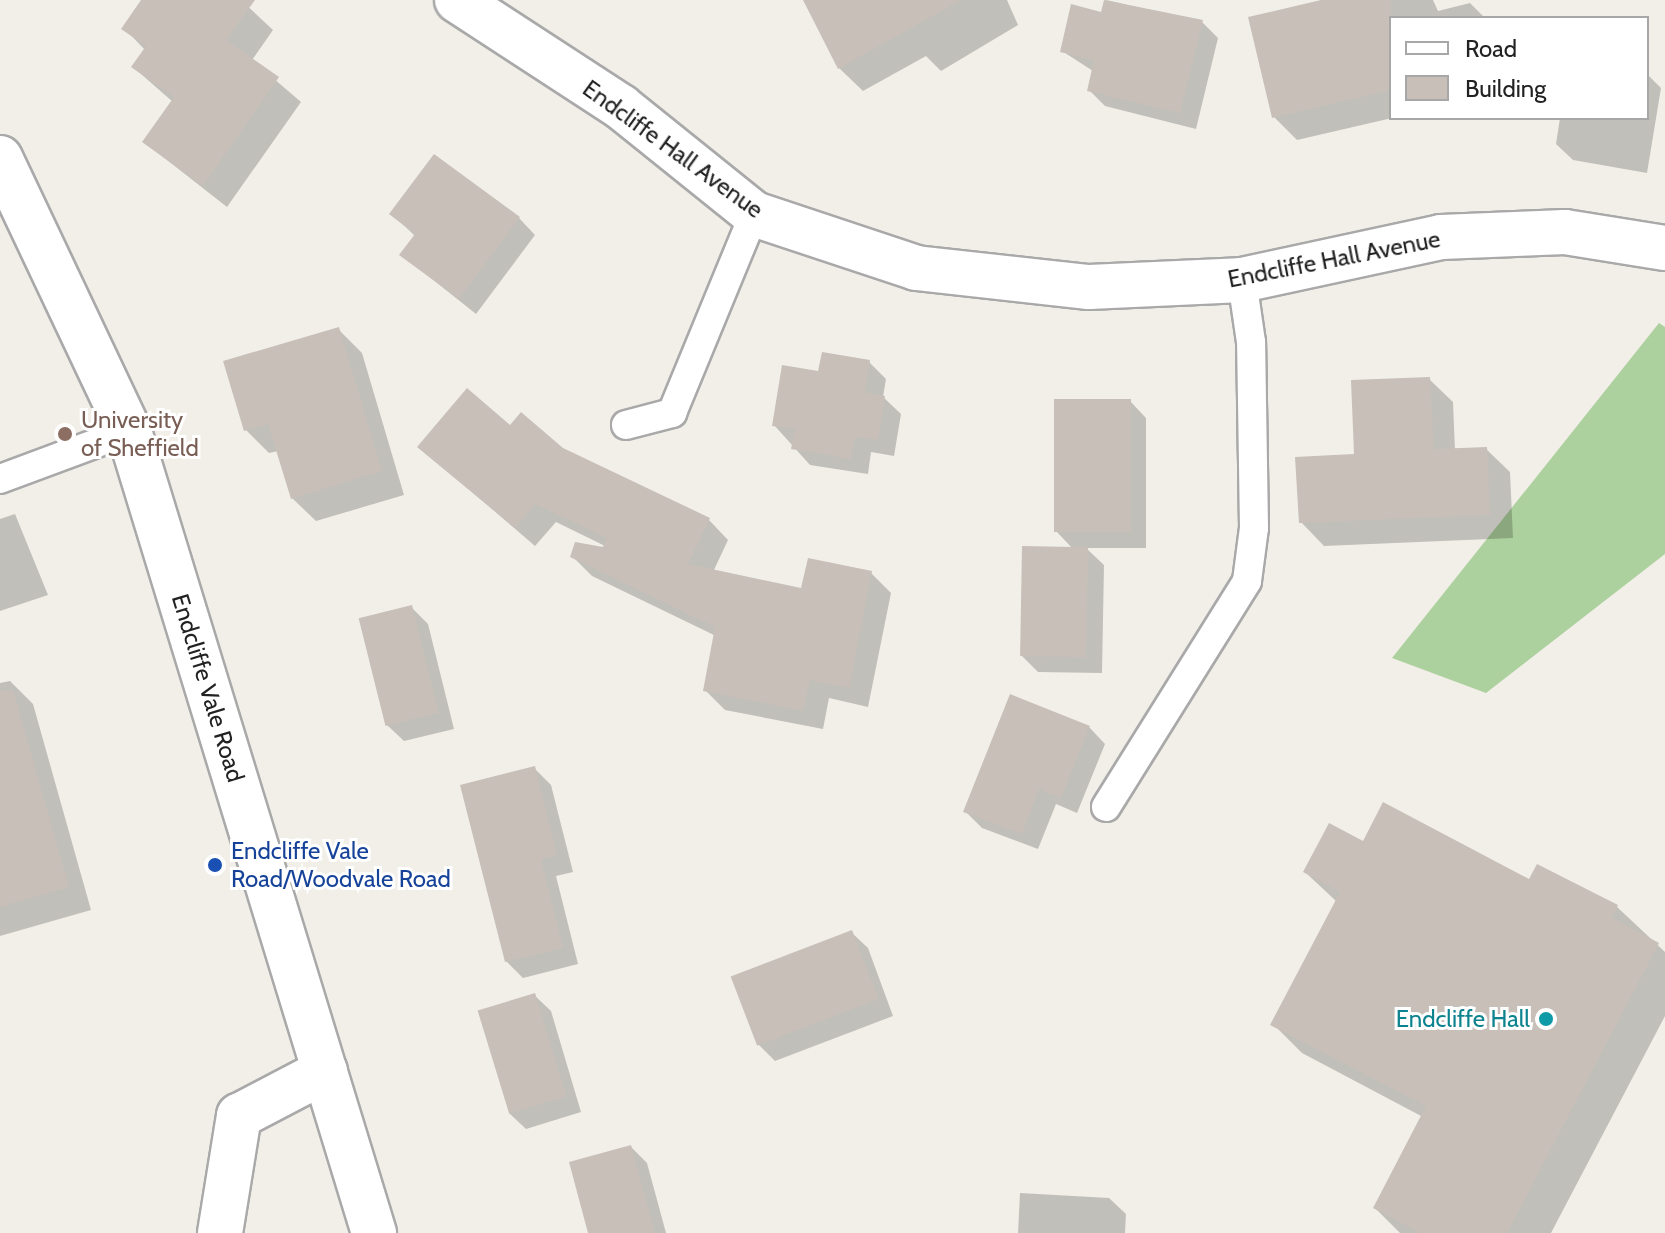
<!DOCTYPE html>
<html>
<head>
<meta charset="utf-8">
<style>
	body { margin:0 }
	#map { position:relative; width:1665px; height:1233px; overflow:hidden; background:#f2efe9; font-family:Cabin,sans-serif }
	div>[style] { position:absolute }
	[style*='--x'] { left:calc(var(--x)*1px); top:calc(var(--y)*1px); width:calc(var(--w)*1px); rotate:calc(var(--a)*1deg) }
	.forest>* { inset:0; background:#add19e }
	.shadow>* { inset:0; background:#0003 }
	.building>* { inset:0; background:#c7bfb8; transform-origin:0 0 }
	.roads { filter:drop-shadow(2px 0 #a9a9a9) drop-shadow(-2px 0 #a9a9a9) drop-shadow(0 2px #a9a9a9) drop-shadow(0 -2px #a9a9a9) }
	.lane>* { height:28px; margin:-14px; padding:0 14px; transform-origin:14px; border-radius:14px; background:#fff }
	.street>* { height:44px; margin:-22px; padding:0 22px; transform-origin:22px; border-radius:22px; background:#fff }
	.dots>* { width:22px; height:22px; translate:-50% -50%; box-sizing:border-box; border:4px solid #fff; border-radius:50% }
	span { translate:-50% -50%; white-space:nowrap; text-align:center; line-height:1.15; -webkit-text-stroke:6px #fff; paint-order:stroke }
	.street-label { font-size:24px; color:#222 }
	.education-label { font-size:24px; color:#785e54 }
	.left { translate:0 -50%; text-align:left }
	.transit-label { font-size:24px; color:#164399 }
	.culture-label { font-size:24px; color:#0d838f }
	.right { translate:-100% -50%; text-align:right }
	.legend { position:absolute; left:1389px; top:16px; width:260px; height:104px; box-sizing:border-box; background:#fff; border:2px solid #a7a7a7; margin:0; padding:10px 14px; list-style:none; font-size:24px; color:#222 }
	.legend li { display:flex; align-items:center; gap:16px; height:40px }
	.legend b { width:40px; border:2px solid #a7a7a7 }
</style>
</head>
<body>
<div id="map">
	<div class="forest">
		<i style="clip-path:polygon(1659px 323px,1665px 327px,1665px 554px,1486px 693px,1392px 658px)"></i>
	</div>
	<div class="shadow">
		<i style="clip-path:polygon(143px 0,241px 0,273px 30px,252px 60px,301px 102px,227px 207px,144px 142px,173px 102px,133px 67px,145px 50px,124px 28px)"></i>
		<i style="clip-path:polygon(805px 0,1007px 0,1018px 25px,941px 71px,926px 56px,863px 91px,839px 68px)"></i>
		<i style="clip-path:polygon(1106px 0,1202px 22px,1218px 38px,1196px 129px,1105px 106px,1089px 90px,1093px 71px,1062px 51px,1103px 14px)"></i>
		<i style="clip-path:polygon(1330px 0,1433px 0,1438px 11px,1470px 3px,1485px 18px,1391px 18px,1392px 118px,1297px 140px,1274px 117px)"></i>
		<i style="clip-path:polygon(1647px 74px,1661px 88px,1647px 173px,1573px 160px,1556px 144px,1560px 118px,1647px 118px)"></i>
		<i style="clip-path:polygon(392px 214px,519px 218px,535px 235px,476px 314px,402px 255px,415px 236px)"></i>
		<i style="clip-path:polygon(338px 329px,362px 353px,404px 495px,316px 521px,292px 498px,278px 451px,269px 453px,246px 430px)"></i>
		<i style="clip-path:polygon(869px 362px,886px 379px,883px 397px,901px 414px,894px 456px,871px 452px,868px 474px,810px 465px,774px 425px,820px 374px)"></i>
		<i style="clip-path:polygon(1429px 379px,1453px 402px,1455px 450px,1486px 449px,1510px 472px,1513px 538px,1324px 546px,1301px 522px)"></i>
		<i style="clip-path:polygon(1130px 401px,1146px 418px,1146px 548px,1086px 548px,1104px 565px,1102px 673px,1038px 672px,1021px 655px,1073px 549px,1056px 531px)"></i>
		<i style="clip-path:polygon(511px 428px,709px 520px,728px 540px,713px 572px,803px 590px,871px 573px,891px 593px,868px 707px,829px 698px,823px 729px,725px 710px,705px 690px,716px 636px,592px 576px,572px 556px,605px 546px,556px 522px,535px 546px,420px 447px)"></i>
		<i style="clip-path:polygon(15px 514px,48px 595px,0 611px,0 519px)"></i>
		<i style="clip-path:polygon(412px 608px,428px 624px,454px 729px,404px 741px,387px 725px)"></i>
		<i style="clip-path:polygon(10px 681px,33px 704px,91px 910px,0 936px,0 683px)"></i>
		<i style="clip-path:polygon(1089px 727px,1105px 744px,1077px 813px,1056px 804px,1038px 849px,982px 828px,965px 811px)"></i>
		<i style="clip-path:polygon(534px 768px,551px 785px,573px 872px,556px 876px,578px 964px,523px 978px,506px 961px)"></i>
		<i style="clip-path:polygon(1364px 844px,1616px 906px,1665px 952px,1665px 1016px,1551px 1233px,1400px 1233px,1375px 1208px,1423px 1117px,1302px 1053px,1273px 1024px,1337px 902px,1305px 872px)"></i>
		<i style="clip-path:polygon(851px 932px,868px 948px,893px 1016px,775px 1061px,758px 1044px)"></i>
		<i style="clip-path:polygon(534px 995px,551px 1011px,581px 1112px,526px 1129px,509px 1113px)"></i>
		<i style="clip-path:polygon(631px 1147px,647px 1163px,666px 1233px,590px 1233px)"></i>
		<i style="clip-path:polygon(1020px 1193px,1109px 1198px,1126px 1214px,1125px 1233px,1018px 1233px)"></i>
	</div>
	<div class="building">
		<i style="clip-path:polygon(141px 0,255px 0,226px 40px,279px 77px,203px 186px,142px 142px,174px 97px,131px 67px,146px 46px,121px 29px)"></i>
		<i style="clip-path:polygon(803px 0,961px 0,838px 69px)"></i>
		<i style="clip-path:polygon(1104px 0,1203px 20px,1180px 113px,1087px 91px,1094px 60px,1060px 52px,1071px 4px,1101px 12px)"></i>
		<i style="clip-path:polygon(1321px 0,1391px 0,1391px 90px,1272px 118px,1248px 17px)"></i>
		<i style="clip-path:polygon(434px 154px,520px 217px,459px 299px,399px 255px,415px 234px,389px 214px)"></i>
		<i style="clip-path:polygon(339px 327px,382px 471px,291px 499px,268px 424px,244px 431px,223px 361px)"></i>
		<i style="clip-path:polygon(822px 352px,870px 360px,865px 392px,885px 396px,878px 440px,855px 437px,851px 459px,791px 449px,795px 429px,772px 426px,782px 365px,818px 371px)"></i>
		<i style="clip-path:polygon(1430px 377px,1434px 449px,1487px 447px,1490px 515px,1299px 523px,1295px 457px,1354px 454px,1351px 380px)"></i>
		<i style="clip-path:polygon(467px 388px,510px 425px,521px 412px,563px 448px,710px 518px,688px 564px,801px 588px,808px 558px,872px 571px,849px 688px,810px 680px,803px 711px,703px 691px,715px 627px,570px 557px,575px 542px,603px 547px,607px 538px,535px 504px,515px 528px,417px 447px)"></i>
		<i style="left:1054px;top:399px;width:77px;height:133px"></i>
		<i style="left:1022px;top:546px;width:66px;height:110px;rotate:1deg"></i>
		<i style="left:412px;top:605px;width:111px;height:55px;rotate:76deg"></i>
		<i style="clip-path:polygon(13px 690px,69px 887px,0 907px,0 691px)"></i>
		<i style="clip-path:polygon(1010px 694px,1090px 726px,1061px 798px,1039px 789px,1022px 834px,963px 812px)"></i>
		<i style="clip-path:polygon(535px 766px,557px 855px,541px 859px,563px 948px,505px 962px,460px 785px)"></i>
		<i style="clip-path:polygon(1383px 802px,1529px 879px,1537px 864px,1618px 905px,1611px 917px,1659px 943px,1507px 1233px,1420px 1233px,1373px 1208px,1426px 1106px,1270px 1025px,1340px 892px,1303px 872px,1329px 823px,1363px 841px)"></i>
		<i style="left:852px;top:930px;width:74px;height:130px;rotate:69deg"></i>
		<i style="left:535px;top:993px;width:108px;height:60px;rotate:73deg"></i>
		<i style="clip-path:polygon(631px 1145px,655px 1233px,588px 1233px,569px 1162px)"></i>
	</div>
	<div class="roads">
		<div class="lane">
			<i style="--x:626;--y:425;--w:48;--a:-14.6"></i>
			<i style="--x:672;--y:413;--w:215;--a:-67.6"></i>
			<i style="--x:0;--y:479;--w:138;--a:-20.4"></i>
			<i style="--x:1106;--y:807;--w:266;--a:-58"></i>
			<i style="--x:1247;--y:581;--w:53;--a:-82.5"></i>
			<i style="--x:1254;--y:528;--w:186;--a:-90.9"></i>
			<i style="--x:1251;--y:342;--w:63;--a:-98.3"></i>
		</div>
		<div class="street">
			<i style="--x:457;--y:0;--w:196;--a:33.1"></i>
			<i style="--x:621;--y:107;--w:171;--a:38.8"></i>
			<i style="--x:754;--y:214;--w:171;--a:18.4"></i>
			<i style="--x:916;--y:268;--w:174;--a:6.3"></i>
			<i style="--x:1089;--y:287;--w:153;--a:-2.6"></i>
			<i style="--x:1242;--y:280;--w:204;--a:-12.2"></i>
			<i style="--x:1441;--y:237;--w:124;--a:-2.3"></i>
			<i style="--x:1565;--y:232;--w:101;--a:9.1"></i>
			<i style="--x:0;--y:158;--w:302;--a:64.7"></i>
			<i style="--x:129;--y:431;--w:839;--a:73.01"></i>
			<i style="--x:220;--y:1233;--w:119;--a:-80.8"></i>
			<i style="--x:239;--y:1116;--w:97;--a:-27.6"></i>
		</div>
	</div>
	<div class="dots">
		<i style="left:65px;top:434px;background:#8d6e63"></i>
		<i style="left:215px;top:865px;background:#1a4fb4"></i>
		<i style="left:1546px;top:1019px;background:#0f9aa8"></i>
	</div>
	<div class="street-label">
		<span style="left:673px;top:149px;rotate:36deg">Endcliffe Hall Avenue</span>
		<span style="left:1334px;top:259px;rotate:-11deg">Endcliffe Hall Avenue</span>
		<span style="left:208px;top:688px;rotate:73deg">Endcliffe Vale Road</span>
	</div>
	<div class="education-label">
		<span class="left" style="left:81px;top:434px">University<br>of Sheffield</span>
	</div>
	<div class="transit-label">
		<span class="left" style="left:231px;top:865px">Endcliffe Vale<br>Road/Woodvale Road</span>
	</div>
	<div class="culture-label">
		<span class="right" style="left:1530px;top:1019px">Endcliffe Hall</span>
	</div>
	<ul class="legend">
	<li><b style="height:10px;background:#fff"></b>Road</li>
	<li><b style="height:22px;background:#c7bfb8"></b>Building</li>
	</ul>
</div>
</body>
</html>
